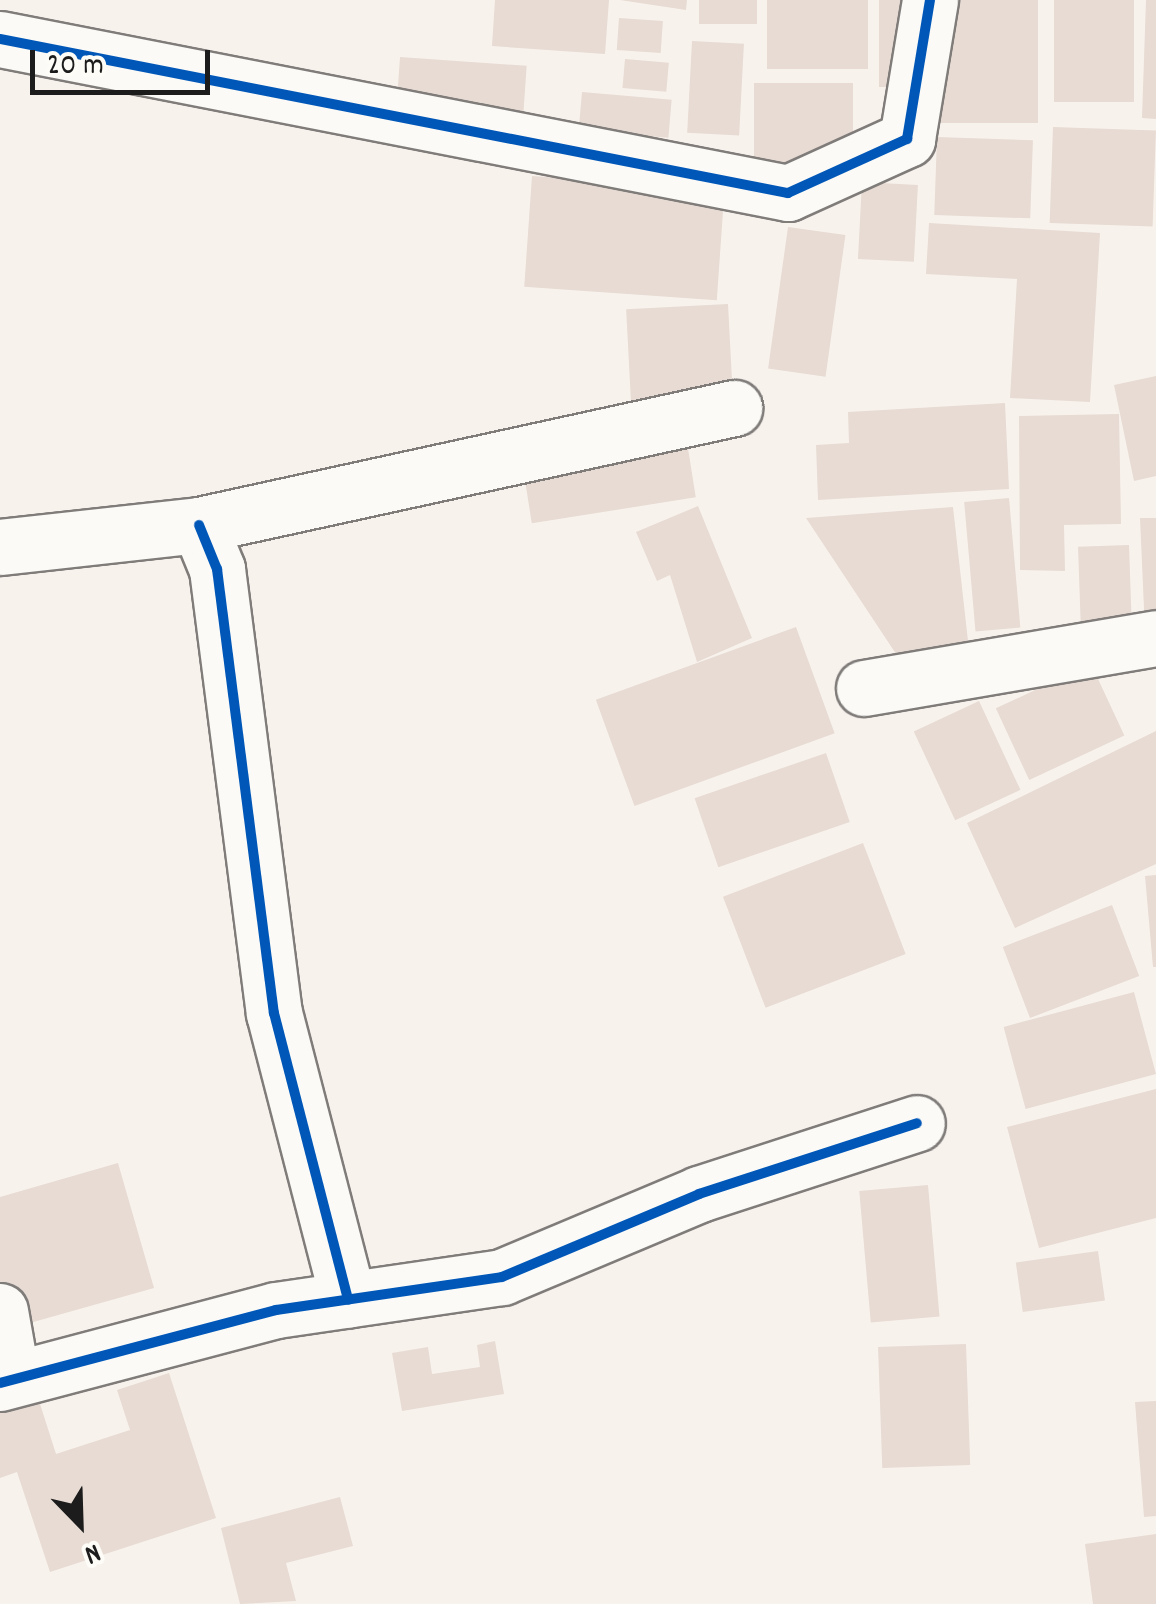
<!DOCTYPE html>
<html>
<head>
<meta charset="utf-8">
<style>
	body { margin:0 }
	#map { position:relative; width:1156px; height:1604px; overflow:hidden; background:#f8f2ed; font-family:Dekko,sans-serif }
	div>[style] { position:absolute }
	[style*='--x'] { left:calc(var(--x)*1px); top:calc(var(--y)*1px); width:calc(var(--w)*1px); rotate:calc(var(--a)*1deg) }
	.building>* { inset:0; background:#e7dbd3; transform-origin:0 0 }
	.roads { filter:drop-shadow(2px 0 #7f7c7a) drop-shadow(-2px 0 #7f7c7a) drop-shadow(0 2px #7f7c7a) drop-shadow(0 -2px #7f7c7a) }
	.minor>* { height:55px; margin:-27.5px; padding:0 27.5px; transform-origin:27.5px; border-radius:27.5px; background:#fbfaf7 }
	.cycleway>* { height:10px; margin:-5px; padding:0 5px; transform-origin:5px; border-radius:5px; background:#0057b8 }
	span { translate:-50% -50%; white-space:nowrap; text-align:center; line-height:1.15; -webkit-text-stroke:9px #fdfcf7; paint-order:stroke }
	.north { position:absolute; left:30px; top:1474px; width:100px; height:100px; -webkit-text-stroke:8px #fdfcf7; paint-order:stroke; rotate:157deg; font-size:28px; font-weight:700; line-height:40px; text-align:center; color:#1c1c1c }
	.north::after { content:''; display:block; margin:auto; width:35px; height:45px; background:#1c1c1c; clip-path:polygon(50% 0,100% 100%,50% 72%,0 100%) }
	.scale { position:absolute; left:30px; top:50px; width:180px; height:45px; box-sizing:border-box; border:5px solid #1c1c1c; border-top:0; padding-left:12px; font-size:30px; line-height:35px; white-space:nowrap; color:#1c1c1c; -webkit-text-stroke:8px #fdfcf7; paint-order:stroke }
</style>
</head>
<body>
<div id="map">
	<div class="building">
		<i style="clip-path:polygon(495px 0,609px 0,605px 54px,492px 46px)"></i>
		<i style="clip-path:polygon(620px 0,687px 0,686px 10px)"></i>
		<i style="left:699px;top:0;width:58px;height:24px"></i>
		<i style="left:767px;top:0;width:101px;height:69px"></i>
		<i style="left:879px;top:0;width:33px;height:87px"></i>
		<i style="left:939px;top:0;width:99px;height:123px"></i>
		<i style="left:1054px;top:0;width:80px;height:102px"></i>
		<i style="clip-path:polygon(1146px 0,1156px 0,1156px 119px,1142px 118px)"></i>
		<i style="left:619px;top:18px;width:44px;height:32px;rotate:4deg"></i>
		<i style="left:692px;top:41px;width:52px;height:92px;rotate:3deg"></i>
		<i style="left:400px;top:57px;width:127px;height:80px;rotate:4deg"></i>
		<i style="left:625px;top:59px;width:44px;height:29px;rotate:5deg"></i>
		<i style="left:754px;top:83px;width:99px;height:85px"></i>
		<i style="left:582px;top:92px;width:90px;height:38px;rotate:5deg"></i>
		<i style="left:1053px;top:127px;width:103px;height:96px;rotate:2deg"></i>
		<i style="left:937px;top:137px;width:96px;height:78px;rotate:2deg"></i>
		<i style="left:532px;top:176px;width:193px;height:111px;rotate:4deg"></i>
		<i style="left:862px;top:182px;width:56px;height:77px;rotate:3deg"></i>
		<i style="clip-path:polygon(929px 223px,1100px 233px,1090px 402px,1010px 398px,1017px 279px,926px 274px)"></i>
		<i style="left:788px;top:227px;width:58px;height:143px;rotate:8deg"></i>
		<i style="left:728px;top:304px;width:123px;height:102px;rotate:87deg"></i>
		<i style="clip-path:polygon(1156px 376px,1156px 476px,1134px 481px,1114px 385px)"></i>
		<i style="clip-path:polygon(1005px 403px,1009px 489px,818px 500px,816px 445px,849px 443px,848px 412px)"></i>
		<i style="clip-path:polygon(1119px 414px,1121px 524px,1064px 525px,1065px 571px,1020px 570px,1019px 416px)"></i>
		<i style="left:687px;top:442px;width:56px;height:166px;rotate:81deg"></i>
		<i style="left:1009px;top:498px;width:130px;height:45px;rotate:85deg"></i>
		<i style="clip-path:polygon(698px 506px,752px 638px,697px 662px,670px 575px,657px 581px,636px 532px)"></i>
		<i style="clip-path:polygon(953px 507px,971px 668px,914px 681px,806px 518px)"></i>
		<i style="clip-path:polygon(1140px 518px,1156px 518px,1156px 631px,1145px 631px)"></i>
		<i style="left:1129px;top:545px;width:78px;height:51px;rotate:88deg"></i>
		<i style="left:796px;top:627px;width:113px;height:213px;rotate:70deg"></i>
		<i style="left:1091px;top:664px;width:79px;height:105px;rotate:65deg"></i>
		<i style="left:979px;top:701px;width:98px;height:72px;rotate:65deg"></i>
		<i style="clip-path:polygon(1156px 731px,1156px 864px,1015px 928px,967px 823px)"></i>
		<i style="left:826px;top:753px;width:73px;height:139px;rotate:71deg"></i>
		<i style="left:863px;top:843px;width:119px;height:150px;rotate:69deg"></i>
		<i style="clip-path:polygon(1156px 875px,1156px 967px,1153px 967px,1145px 876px)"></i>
		<i style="left:1112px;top:905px;width:76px;height:117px;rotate:69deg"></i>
		<i style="left:1134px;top:992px;width:85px;height:135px;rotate:75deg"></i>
		<i style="clip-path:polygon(1156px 1089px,1156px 1218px,1039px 1248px,1007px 1127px)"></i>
		<i style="clip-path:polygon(118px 1163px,154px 1288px,12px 1328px,0 1285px,0 1197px)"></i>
		<i style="left:928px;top:1185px;width:132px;height:69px;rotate:85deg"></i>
		<i style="left:1098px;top:1251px;width:50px;height:83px;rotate:82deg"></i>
		<i style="clip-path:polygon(495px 1341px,504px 1394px,402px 1411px,392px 1353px,428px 1347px,432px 1374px,480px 1367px,477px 1345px)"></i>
		<i style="left:966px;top:1344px;width:121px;height:88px;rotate:88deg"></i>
		<i style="clip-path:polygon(169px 1373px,216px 1518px,50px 1572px,17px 1472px,0 1478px,0 1396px,34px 1385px,56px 1454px,130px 1430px,117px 1390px)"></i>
		<i style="clip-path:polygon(1156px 1401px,1156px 1516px,1144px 1517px,1135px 1402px)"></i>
		<i style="clip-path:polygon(340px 1497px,353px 1546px,286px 1563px,296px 1601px,240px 1604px,221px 1528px)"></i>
		<i style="clip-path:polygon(1156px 1534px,1156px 1604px,1093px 1604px,1085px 1544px)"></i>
	</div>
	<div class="roads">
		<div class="minor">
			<i style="--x:0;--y:39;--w:803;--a:11.06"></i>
			<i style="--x:788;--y:193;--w:131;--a:-24.4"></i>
			<i style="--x:907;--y:139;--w:141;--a:-80.6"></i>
			<i style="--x:199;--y:525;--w:48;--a:67.8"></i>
			<i style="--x:217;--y:569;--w:448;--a:82.7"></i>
			<i style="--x:274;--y:1013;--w:296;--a:75.5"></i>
			<i style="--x:0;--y:547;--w:200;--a:-6.3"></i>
			<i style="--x:199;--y:525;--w:548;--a:-12.34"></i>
			<i style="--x:864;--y:688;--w:296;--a:-9.7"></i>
			<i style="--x:0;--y:1311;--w:69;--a:80"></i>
			<i style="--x:0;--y:1383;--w:285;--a:-14.8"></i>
			<i style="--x:276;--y:1310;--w:228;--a:-8.3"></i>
			<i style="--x:502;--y:1277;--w:214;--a:-22.8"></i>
			<i style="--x:699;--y:1194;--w:229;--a:-18"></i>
		</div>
	</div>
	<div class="cycleway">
		<i style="--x:0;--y:39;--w:803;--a:11.06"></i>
		<i style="--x:788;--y:193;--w:131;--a:-24.4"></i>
		<i style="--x:907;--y:139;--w:141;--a:-80.6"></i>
		<i style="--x:199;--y:525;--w:48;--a:67.8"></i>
		<i style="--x:217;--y:569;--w:448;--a:82.7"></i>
		<i style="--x:274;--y:1013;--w:296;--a:75.5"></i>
		<i style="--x:0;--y:1383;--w:285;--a:-14.8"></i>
		<i style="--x:276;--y:1310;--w:228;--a:-8.3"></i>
		<i style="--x:502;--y:1277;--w:214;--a:-22.8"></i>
		<i style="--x:699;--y:1194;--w:229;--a:-18"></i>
	</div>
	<div class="north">N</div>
	<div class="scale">20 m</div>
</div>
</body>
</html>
